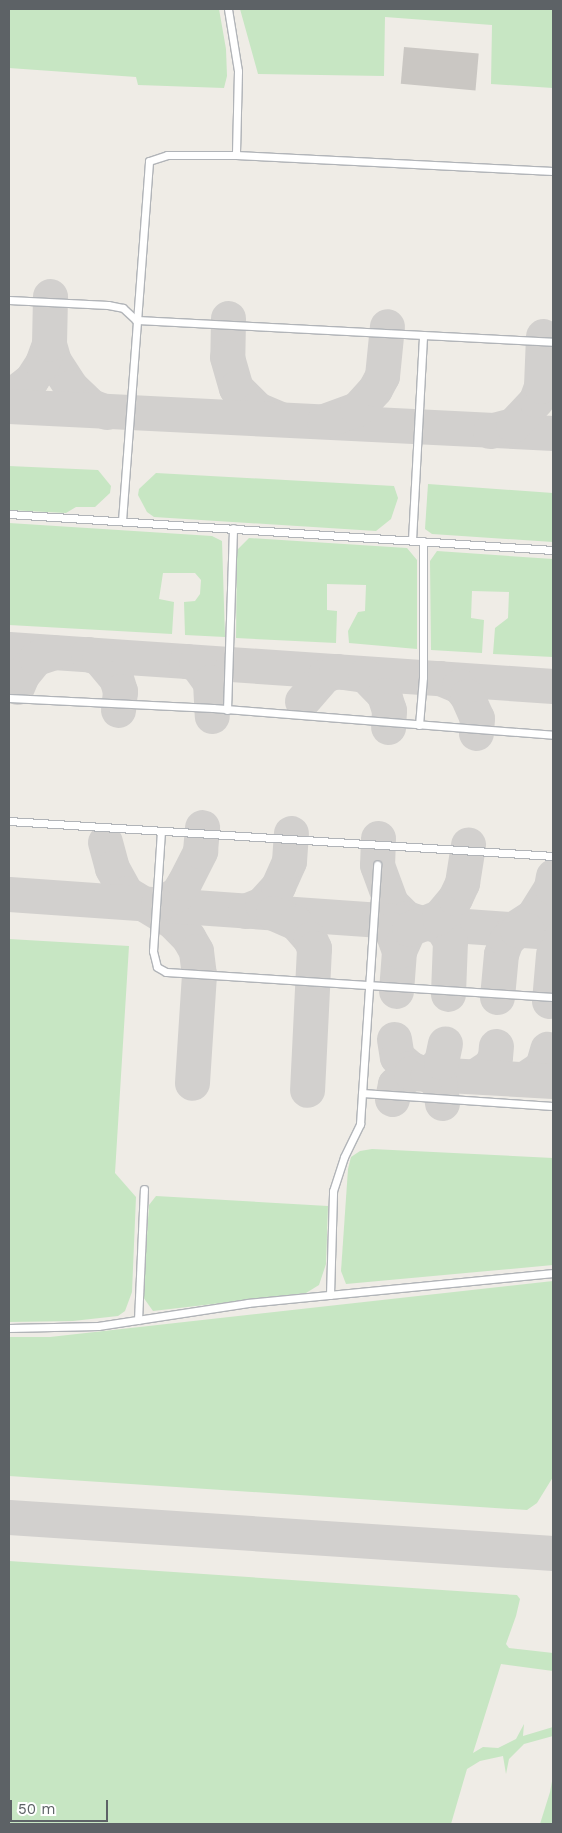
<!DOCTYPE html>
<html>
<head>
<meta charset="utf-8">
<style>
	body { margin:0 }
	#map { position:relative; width:562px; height:1833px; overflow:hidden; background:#efece6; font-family:"Work Sans",sans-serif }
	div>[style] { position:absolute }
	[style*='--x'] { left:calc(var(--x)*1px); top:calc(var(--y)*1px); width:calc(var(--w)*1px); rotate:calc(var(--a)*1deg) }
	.green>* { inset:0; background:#c7e6c3 }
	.taxiway>* { height:35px; margin:-17.5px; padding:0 17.5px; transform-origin:17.5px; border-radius:17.5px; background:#d2d0ce }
	.building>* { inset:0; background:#cac7c3; transform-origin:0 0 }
	.roads { filter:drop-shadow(1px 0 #b1b4b8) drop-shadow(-1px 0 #b1b4b8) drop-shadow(0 1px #b1b4b8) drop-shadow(0 -1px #b1b4b8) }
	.service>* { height:7px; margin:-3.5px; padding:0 3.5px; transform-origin:3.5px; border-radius:3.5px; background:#fff }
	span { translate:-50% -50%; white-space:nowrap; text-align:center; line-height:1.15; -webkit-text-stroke:5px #fff; paint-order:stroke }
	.frame { position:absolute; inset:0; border:10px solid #5d6266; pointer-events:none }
	.scale { position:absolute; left:10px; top:1800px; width:98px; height:22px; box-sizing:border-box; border:2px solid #5d6266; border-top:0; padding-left:6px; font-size:15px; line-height:18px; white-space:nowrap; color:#5d6266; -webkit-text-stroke:4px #fff; paint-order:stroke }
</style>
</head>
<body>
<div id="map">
	<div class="green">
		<i style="clip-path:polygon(9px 9px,219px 9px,226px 49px,227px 76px,224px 88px,138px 85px,136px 77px,9px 68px)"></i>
		<i style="clip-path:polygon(240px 9px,553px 9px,553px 88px,491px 84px,492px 25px,385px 17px,384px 76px,258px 74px)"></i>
		<i style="clip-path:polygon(9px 466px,98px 470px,111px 486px,110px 493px,95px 507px,76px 507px,66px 513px,9px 510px)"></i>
		<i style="clip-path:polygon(156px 473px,394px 486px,398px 498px,391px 519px,376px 531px,154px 517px,147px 512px,138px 495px,139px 489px)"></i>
		<i style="clip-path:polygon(428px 484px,553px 493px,553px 542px,432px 534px,425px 529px)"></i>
		<i style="clip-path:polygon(9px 523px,212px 536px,222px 541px,225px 637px,185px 635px,184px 602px,195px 601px,200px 594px,201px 580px,195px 573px,163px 573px,159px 599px,174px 602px,172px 634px,9px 625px)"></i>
		<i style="clip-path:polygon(249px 538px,407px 548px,417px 560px,417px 649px,349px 643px,348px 631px,358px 612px,365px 611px,366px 585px,327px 584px,327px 610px,337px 611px,336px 643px,236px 638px,237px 550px)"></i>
		<i style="clip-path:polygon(437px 551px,553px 559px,553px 657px,493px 654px,495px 628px,508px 618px,509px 592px,472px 591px,471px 618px,484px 620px,482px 653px,431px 650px,430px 561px)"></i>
		<i style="clip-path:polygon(9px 939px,129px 946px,115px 1173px,136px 1197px,132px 1292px,125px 1311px,118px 1316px,73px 1321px,9px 1322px)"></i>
		<i style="clip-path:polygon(372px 1149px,553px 1158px,553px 1265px,346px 1284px,341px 1271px,348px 1169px,351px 1157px,360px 1151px)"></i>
		<i style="clip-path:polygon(156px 1196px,328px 1206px,326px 1264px,319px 1285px,306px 1293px,153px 1311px,143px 1297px,149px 1205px)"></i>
		<i style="clip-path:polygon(553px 1281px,553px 1477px,537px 1503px,527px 1510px,9px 1476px,9px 1337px,50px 1337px)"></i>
		<i style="clip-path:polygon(9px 1561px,517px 1595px,520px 1599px,516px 1616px,506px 1644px,509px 1648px,553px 1653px,553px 1671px,501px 1664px,473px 1753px,483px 1747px,498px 1748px,516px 1739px,524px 1724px,523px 1736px,553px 1727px,553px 1736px,524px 1744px,509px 1759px,506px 1774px,503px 1756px,480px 1761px,467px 1769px,451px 1824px,9px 1824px)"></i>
		<i style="clip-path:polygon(553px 1776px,553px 1824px,540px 1824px,550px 1792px)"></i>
	</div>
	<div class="taxiway">
		<i style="--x:228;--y:318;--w:39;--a:91"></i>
		<i style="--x:227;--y:357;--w:32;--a:74"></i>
		<i style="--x:236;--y:388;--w:30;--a:45"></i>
		<i style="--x:257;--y:409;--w:25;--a:23"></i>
		<i style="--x:49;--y:344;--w:18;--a:74"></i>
		<i style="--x:54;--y:361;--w:31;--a:57"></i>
		<i style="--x:71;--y:387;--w:28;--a:44"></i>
		<i style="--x:91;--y:406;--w:17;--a:21"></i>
		<i style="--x:9;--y:397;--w:28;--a:-38"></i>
		<i style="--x:31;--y:380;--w:20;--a:-57"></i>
		<i style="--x:42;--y:363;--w:20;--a:-70"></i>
		<i style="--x:49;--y:344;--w:48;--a:-88.8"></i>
		<i style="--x:9;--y:406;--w:545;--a:2.84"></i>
		<i style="--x:324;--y:421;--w:35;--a:-20"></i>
		<i style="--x:357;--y:409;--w:27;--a:-48"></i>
		<i style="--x:375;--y:389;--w:15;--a:-62"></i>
		<i style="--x:382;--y:376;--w:50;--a:-84.3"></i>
		<i style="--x:490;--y:431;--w:24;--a:-15"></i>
		<i style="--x:513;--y:425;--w:34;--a:-47"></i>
		<i style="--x:536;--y:400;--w:15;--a:-70"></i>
		<i style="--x:541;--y:386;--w:50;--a:-87.7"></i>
		<i style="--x:9;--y:649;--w:545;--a:3.89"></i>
		<i style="--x:88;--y:654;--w:12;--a:20"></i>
		<i style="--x:99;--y:658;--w:26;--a:50"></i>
		<i style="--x:116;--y:678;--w:14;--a:73"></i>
		<i style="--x:120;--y:691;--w:19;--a:96"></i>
		<i style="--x:186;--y:661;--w:10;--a:11"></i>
		<i style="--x:196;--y:663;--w:24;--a:54"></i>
		<i style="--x:210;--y:682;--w:34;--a:87"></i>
		<i style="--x:440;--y:678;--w:21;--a:23"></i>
		<i style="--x:459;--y:686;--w:13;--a:51"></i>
		<i style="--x:467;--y:696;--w:24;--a:66"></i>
		<i style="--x:477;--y:718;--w:15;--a:94"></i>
		<i style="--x:17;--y:687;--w:13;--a:-67"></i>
		<i style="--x:22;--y:675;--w:22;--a:-51"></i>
		<i style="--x:36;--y:658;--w:19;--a:-18"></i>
		<i style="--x:302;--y:701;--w:35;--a:-49"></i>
		<i style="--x:325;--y:675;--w:12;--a:-20"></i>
		<i style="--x:336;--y:671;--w:29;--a:8"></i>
		<i style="--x:365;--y:675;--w:28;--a:46"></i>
		<i style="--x:384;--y:695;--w:16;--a:72"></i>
		<i style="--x:389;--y:710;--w:17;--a:93"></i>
		<i style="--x:378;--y:838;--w:27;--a:92"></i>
		<i style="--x:377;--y:865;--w:40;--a:69.8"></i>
		<i style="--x:391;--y:903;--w:21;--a:45"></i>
		<i style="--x:406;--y:918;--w:16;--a:18"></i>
		<i style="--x:105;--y:842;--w:27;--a:75"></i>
		<i style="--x:112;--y:868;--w:29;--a:61"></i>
		<i style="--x:126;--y:893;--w:54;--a:31.3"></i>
		<i style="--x:172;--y:921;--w:23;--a:45"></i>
		<i style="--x:188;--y:937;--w:16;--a:60"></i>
		<i style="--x:196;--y:951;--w:23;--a:83"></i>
		<i style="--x:199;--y:974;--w:109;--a:93.7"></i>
		<i style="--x:9;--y:894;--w:545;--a:4"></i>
		<i style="--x:158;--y:904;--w:21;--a:-28"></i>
		<i style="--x:177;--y:894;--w:13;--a:-58"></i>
		<i style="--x:184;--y:883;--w:36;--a:-63"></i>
		<i style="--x:200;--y:851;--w:24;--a:-85"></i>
		<i style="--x:245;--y:911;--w:18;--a:-22"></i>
		<i style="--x:262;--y:904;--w:24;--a:-48"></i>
		<i style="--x:278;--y:886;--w:27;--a:-66"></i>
		<i style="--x:289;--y:861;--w:28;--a:-86"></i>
		<i style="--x:273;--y:913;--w:25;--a:23"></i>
		<i style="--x:296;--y:923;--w:21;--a:49"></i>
		<i style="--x:310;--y:939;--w:10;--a:66"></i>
		<i style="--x:314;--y:948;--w:142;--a:92.8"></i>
		<i style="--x:434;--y:924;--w:9;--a:27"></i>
		<i style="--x:442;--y:928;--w:15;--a:58"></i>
		<i style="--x:450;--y:941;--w:53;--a:92.2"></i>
		<i style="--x:391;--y:929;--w:23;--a:70"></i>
		<i style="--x:399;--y:951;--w:40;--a:94.3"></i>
		<i style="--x:513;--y:929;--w:24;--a:-33"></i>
		<i style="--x:533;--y:916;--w:34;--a:-58"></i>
		<i style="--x:551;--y:887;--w:11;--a:-80"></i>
		<i style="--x:399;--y:951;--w:24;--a:-66"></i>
		<i style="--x:409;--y:929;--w:32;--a:-22"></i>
		<i style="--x:439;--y:917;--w:25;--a:-50"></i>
		<i style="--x:455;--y:898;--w:17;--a:-65"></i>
		<i style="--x:462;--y:883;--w:39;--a:-81"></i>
		<i style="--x:497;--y:997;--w:43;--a:-84.7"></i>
		<i style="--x:501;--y:954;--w:15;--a:-70"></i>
		<i style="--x:506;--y:940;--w:15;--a:-42"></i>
		<i style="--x:517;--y:930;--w:10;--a:0"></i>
		<i style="--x:549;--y:1001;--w:47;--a:-85.1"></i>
		<i style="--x:394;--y:1039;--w:18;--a:81"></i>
		<i style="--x:397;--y:1057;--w:17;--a:40"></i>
		<i style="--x:410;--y:1068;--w:13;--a:23"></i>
		<i style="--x:475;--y:1076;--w:18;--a:-34"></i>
		<i style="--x:490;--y:1066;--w:10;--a:-61"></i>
		<i style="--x:495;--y:1057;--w:11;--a:-85"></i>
		<i style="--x:524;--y:1079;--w:22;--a:-34"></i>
		<i style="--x:542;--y:1067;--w:19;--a:-74"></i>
		<i style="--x:392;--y:1099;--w:15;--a:-79"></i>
		<i style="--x:395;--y:1084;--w:19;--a:-35"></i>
		<i style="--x:411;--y:1073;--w:142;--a:3.2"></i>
		<i style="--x:442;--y:1103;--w:19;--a:-96"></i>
		<i style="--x:440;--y:1084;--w:16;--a:-140"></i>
		<i style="--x:428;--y:1074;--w:18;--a:-43"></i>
		<i style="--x:441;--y:1062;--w:19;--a:-78"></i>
		<i style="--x:9;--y:1517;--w:545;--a:3.79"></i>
	</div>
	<div class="building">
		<i style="left:404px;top:47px;width:75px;height:37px;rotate:5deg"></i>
	</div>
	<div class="roads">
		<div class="service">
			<i style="--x:228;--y:9;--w:63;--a:80.8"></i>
			<i style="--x:238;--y:71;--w:84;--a:91.4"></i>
			<i style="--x:9;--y:300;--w:99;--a:2.9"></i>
			<i style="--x:108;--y:305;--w:15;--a:11"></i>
			<i style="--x:123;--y:308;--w:18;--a:43"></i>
			<i style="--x:136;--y:320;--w:418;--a:3"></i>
			<i style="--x:9;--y:514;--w:545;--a:3.79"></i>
			<i style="--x:122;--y:521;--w:361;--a:-85.7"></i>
			<i style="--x:149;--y:161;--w:19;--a:-18"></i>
			<i style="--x:167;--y:155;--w:69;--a:0"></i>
			<i style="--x:236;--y:155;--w:317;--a:2.9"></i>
			<i style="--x:412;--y:540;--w:205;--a:-86.9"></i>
			<i style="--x:9;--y:698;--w:204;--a:2.8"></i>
			<i style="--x:213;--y:708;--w:341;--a:4.5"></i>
			<i style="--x:227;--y:710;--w:182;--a:-88.1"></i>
			<i style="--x:419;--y:725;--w:48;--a:-85.2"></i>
			<i style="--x:423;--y:677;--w:136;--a:-90"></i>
			<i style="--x:9;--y:821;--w:545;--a:3.68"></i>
			<i style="--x:161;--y:831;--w:120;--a:93.8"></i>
			<i style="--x:153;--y:951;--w:16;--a:76"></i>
			<i style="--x:157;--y:967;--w:10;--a:29"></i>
			<i style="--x:166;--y:972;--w:388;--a:3.7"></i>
			<i style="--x:362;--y:1093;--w:191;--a:3.9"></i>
			<i style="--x:330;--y:1295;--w:104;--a:-88.3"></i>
			<i style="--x:333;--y:1191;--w:36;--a:-72"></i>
			<i style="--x:344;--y:1157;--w:37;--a:-64"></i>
			<i style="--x:360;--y:1124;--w:260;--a:-86.2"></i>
			<i style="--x:138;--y:1320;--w:131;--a:-87.4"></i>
			<i style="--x:9;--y:1328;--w:89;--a:-1.3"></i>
			<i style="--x:98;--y:1326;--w:152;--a:-8.7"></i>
			<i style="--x:248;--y:1303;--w:306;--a:-5.6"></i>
		</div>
	</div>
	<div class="frame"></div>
	<div class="scale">50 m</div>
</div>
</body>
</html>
